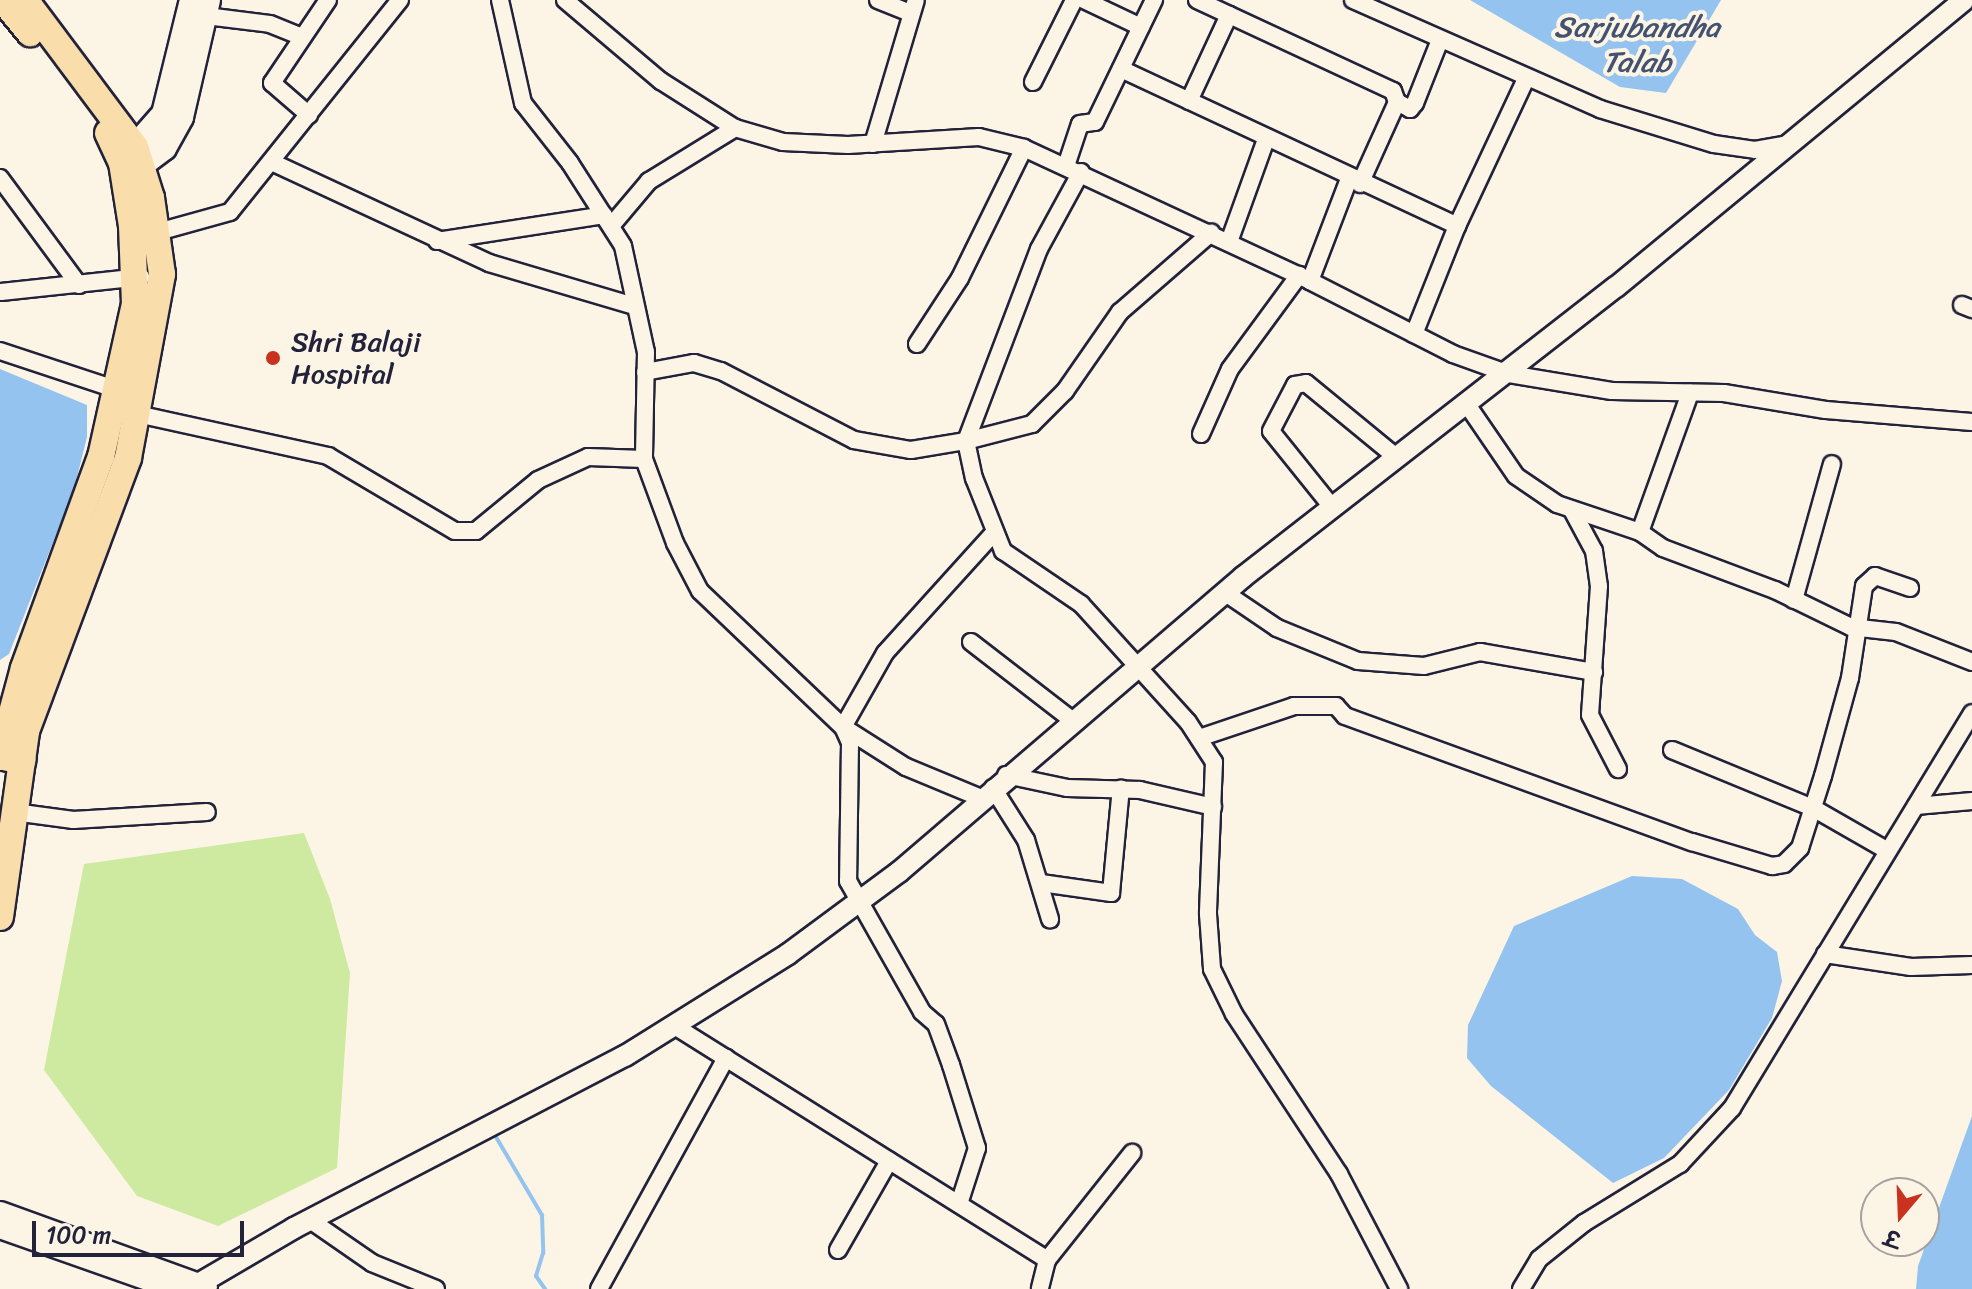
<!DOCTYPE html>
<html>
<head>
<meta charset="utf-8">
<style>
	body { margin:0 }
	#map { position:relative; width:1972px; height:1289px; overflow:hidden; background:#fcf5e5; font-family:Sriracha,"Playpen Sans Deva",sans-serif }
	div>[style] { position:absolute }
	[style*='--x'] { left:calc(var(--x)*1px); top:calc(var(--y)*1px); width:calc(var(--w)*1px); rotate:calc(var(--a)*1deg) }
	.green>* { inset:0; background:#ceeaa0 }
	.water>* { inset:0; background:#94c3ef }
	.stream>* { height:4px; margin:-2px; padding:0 2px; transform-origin:2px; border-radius:2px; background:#94c3ef }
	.roads { filter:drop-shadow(2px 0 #22223b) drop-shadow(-2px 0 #22223b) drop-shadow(0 2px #22223b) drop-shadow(0 -2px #22223b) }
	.minor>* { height:16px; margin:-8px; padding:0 8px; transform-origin:8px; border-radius:8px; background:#fcf5e5 }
	.tertiary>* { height:20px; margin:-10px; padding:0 10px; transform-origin:10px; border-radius:10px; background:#fcf5e5 }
	.secondary>* { height:24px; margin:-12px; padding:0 12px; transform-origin:12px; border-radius:12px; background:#fcf5e5 }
	.primary>* { height:26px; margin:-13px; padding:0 13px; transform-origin:13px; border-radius:13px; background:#f9ddab }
	.trunk>* { height:28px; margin:-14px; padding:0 14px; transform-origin:14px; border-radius:14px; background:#f9ddab }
	.dots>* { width:22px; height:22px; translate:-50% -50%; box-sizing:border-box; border:4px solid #fcf5e5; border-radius:50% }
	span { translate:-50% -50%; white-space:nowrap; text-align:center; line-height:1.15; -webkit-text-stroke:8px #fcf5e5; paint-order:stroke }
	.poi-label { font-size:28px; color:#22223b }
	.left { translate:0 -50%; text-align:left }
	.water-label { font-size:30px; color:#445271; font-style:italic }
	.north { position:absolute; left:1860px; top:1177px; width:80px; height:80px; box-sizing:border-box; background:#fcf5e5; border:2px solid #a5a1a1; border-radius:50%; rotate:199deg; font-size:22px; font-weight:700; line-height:32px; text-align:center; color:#22223b }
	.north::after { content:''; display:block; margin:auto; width:28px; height:36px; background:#c8321e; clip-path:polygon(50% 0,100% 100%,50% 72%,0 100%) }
	.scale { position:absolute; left:32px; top:1221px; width:212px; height:36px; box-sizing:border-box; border:4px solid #22223b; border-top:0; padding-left:10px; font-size:24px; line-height:28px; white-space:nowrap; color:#22223b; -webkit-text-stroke:6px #fcf5e5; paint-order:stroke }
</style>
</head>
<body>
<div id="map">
	<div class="green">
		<i style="clip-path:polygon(304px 833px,330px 899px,350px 973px,337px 1168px,218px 1226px,137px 1196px,44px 1070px,84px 864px)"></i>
	</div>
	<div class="water">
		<i style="clip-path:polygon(1470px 0,1721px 0,1666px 93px,1620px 87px)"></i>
		<i style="clip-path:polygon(0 369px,87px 405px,87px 437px,74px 489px,9px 654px,0 660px)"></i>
		<i style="clip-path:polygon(1632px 876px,1682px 879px,1738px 909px,1755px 935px,1777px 952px,1782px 981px,1772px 1018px,1729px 1090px,1664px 1158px,1613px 1183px,1491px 1086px,1467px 1058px,1468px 1025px,1514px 926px)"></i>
		<i style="clip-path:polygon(1972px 1116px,1972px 1289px,1916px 1289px,1918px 1266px)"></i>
	</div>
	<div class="stream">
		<i style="--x:496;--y:1137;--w:91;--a:59.5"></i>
		<i style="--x:542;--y:1215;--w:38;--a:88"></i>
		<i style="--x:543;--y:1253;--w:24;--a:107"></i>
		<i style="--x:536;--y:1276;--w:16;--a:55"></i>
	</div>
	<div class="roads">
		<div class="minor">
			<i style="--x:500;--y:0;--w:106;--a:77.4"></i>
			<i style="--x:523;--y:103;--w:76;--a:51.9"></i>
			<i style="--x:570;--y:163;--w:98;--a:57.4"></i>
			<i style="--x:623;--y:246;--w:108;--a:77.8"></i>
			<i style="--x:646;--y:352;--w:107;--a:91.1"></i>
			<i style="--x:644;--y:459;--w:90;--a:69.7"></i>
			<i style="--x:675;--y:543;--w:54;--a:62.5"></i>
			<i style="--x:700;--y:591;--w:197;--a:43.6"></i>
			<i style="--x:843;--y:727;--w:17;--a:66"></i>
			<i style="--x:850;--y:743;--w:138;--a:90.8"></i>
			<i style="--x:848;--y:881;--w:150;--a:60.5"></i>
			<i style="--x:922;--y:1012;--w:18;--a:41"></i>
			<i style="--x:936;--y:1024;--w:44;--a:69.9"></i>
			<i style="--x:951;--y:1065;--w:87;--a:72.6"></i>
			<i style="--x:977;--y:1148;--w:59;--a:107.8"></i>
			<i style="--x:565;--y:0;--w:126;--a:40.2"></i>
			<i style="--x:661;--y:81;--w:88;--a:32.4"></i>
			<i style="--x:735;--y:128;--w:50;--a:16.3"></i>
			<i style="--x:783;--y:142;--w:65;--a:2.6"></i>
			<i style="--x:848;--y:145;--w:131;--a:-3.5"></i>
			<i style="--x:979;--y:137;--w:46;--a:13.7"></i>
			<i style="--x:1024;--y:148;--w:315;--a:24.9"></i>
			<i style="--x:1310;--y:281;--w:161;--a:27"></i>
			<i style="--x:1453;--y:354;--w:59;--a:19.7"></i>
			<i style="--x:1509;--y:374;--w:104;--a:9.4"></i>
			<i style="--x:1612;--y:391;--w:112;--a:1"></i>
			<i style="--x:1724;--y:393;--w:103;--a:9.5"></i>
			<i style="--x:1826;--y:410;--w:146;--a:4.7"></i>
			<i style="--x:878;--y:0;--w:35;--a:22"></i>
			<i style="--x:1084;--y:0;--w:63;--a:25.3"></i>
			<i style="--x:1197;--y:0;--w:216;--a:24.9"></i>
			<i style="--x:1393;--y:91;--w:12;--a:70"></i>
			<i style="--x:1397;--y:102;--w:90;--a:114.3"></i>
			<i style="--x:1353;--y:0;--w:270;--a:23.8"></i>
			<i style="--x:1600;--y:109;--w:119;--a:17.1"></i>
			<i style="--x:1714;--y:144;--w:41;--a:8.3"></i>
			<i style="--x:1755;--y:150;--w:36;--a:-10"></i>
			<i style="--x:206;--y:16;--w:64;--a:7.1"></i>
			<i style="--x:270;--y:24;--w:35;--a:22"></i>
			<i style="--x:1121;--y:69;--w:371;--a:25"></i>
			<i style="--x:1033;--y:82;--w:92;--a:-63.4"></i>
			<i style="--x:1189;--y:101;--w:95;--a:-65.1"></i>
			<i style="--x:1397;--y:102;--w:15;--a:28"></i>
			<i style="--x:1410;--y:109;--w:8;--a:-50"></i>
			<i style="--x:1415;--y:103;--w:68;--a:-68.4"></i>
			<i style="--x:309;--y:115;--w:49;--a:-139.1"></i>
			<i style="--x:272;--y:83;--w:100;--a:-56"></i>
			<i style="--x:873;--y:144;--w:150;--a:-73.4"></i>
			<i style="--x:274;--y:163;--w:237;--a:24.9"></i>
			<i style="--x:489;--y:263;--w:151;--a:16.5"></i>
			<i style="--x:1066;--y:166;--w:44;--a:-71.6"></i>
			<i style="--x:1080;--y:124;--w:15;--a:-8"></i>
			<i style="--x:1095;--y:122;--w:136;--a:-64.2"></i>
			<i style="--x:1081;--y:172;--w:88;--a:118.6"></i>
			<i style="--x:1039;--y:249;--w:205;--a:110.8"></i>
			<i style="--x:966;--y:441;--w:38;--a:78"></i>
			<i style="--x:974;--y:478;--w:79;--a:68.3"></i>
			<i style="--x:1003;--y:551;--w:94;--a:34.2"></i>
			<i style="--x:1081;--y:604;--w:159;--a:47.8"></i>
			<i style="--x:1188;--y:722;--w:48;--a:57"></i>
			<i style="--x:1214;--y:762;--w:152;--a:92.3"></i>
			<i style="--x:1208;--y:914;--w:55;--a:85.8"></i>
			<i style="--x:1212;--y:969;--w:50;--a:63.9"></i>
			<i style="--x:1234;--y:1014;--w:191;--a:56.7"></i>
			<i style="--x:1339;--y:1174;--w:130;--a:62.4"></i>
			<i style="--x:0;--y:178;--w:133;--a:53.6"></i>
			<i style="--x:611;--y:226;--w:59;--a:-49.8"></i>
			<i style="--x:649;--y:181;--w:101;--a:-31.6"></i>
			<i style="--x:147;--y:235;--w:86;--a:-15.5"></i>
			<i style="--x:230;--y:212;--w:272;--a:-51.3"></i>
			<i style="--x:437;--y:241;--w:169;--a:-8.8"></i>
			<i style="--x:1229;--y:242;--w:109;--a:-70.2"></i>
			<i style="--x:1310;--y:281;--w:109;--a:-69.1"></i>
			<i style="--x:1;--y:292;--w:141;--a:-6.1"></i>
			<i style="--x:1962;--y:305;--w:11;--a:22"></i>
			<i style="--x:1414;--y:334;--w:116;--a:-68.3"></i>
			<i style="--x:1457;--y:226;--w:162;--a:-64.9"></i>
			<i style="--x:917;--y:344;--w:79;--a:-56.9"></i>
			<i style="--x:960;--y:278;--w:145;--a:-63.8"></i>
			<i style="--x:0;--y:351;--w:131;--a:18.3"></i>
			<i style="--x:645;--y:372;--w:50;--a:-10.4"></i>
			<i style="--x:694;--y:363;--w:28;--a:17"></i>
			<i style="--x:721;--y:371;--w:150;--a:27.4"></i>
			<i style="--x:854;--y:440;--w:58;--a:10"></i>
			<i style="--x:911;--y:450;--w:56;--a:-9.3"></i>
			<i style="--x:966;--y:441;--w:68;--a:-14.4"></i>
			<i style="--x:1032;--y:424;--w:47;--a:-45"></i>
			<i style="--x:1065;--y:391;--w:96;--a:-55.2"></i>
			<i style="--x:1120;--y:312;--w:121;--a:-41"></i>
			<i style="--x:1466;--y:403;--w:88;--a:55.6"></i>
			<i style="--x:1516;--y:476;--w:50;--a:34.3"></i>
			<i style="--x:1557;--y:504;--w:88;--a:18.6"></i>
			<i style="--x:1640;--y:532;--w:28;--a:35"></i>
			<i style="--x:1663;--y:548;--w:120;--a:20.6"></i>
			<i style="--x:1775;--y:590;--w:85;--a:26"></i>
			<i style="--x:1851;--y:627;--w:45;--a:6.3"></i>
			<i style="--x:1896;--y:632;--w:82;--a:21.5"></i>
			<i style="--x:137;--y:414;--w:196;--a:12.4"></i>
			<i style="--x:328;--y:456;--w:147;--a:30.6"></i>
			<i style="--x:455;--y:531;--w:21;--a:0"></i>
			<i style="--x:476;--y:531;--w:80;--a:-39.4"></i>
			<i style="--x:538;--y:480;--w:55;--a:-24.7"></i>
			<i style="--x:588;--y:457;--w:56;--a:2"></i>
			<i style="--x:1201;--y:434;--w:71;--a:-66"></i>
			<i style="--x:1230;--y:369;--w:117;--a:-53.7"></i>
			<i style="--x:1332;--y:507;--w:97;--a:-128.8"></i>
			<i style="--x:1271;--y:431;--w:52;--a:-62.4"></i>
			<i style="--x:1295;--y:385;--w:11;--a:-10"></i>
			<i style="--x:1306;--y:383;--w:117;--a:39.4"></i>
			<i style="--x:1573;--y:512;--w:44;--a:61.7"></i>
			<i style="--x:1594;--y:551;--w:35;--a:82"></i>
			<i style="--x:1599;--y:586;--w:129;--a:94"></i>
			<i style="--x:1590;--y:715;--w:61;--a:62.6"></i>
			<i style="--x:1640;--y:532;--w:148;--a:-70.2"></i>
			<i style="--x:1224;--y:592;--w:64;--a:34.2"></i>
			<i style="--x:1277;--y:628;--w:87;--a:22.2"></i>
			<i style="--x:1358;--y:661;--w:66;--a:4.3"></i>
			<i style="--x:1424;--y:666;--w:58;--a:-14"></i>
			<i style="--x:1480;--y:652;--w:116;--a:10"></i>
			<i style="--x:1794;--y:600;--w:141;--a:-74.4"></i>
			<i style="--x:971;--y:642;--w:128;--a:37.7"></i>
			<i style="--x:1199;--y:738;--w:100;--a:-18.6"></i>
			<i style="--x:1294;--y:706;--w:42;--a:0"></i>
			<i style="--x:1336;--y:706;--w:13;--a:48"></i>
			<i style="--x:1345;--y:716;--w:369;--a:20"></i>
			<i style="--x:1692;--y:842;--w:84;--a:16.7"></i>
			<i style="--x:1772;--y:866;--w:12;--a:-9"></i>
			<i style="--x:1784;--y:864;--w:23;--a:-45"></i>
			<i style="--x:1800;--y:848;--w:76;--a:-72.3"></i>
			<i style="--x:1823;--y:776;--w:102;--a:-74.6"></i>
			<i style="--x:1850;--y:678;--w:93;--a:-81.3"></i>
			<i style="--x:1864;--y:586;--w:15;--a:-42"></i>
			<i style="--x:1875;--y:576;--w:37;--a:19"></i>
			<i style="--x:1672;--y:750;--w:152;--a:22.4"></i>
			<i style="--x:1813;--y:808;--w:86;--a:29.8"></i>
			<i style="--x:1006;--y:775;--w:62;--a:12"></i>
			<i style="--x:1067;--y:788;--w:73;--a:1.6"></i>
			<i style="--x:1140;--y:790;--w:75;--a:13.1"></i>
			<i style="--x:993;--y:788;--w:62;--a:57.6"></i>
			<i style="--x:1026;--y:840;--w:83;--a:73.1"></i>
			<i style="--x:981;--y:798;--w:81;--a:-157.5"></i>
			<i style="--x:906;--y:767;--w:75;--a:-147.6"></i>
			<i style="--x:843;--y:727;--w:85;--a:-60.4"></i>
			<i style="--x:885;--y:653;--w:162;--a:-47.8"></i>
			<i style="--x:1916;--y:806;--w:56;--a:-5.1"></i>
			<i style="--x:14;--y:812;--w:60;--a:7.7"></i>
			<i style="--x:73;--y:820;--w:134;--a:-3.4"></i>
			<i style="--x:1041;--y:883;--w:71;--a:8.1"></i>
			<i style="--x:1111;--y:893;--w:105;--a:-84.6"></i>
			<i style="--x:1825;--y:954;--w:87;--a:8.6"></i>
			<i style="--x:1911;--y:967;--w:61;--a:-1.9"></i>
			<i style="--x:673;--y:1025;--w:442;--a:32.1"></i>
			<i style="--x:1047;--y:1260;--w:30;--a:104"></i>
			<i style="--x:310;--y:1220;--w:75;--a:34.7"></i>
			<i style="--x:372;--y:1263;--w:69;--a:22.1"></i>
			<i style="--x:838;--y:1250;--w:103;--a:-60.2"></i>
			<i style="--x:1047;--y:1260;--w:137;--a:-51.5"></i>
			<i style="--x:599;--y:1289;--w:264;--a:-61.2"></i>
			<i style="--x:1521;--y:1289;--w:35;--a:-59"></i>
			<i style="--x:1539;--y:1259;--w:58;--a:-38.7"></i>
			<i style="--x:1584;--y:1223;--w:113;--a:-31.6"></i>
			<i style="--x:1680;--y:1164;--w:76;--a:-47.1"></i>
			<i style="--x:1732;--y:1108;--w:462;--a:-58.7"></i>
		</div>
		<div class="tertiary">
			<i style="--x:0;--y:1212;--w:220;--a:19.9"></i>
			<i style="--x:0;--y:1228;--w:183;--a:19.4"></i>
			<i style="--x:190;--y:1289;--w:121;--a:-30.4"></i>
			<i style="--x:294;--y:1228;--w:373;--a:-27.5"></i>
			<i style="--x:625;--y:1056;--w:192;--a:-32"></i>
			<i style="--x:788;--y:954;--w:138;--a:-36.5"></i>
			<i style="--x:899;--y:872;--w:453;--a:-40.6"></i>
			<i style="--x:1243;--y:577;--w:472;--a:-37.9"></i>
			<i style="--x:1616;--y:287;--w:451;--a:-39.5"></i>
		</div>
		<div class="secondary">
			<i style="--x:118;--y:154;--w:18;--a:-22"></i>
			<i style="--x:135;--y:147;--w:44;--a:-48.7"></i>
			<i style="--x:164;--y:114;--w:117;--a:-76.2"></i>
			<i style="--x:128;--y:175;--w:45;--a:-36.9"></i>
			<i style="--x:164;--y:148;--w:35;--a:-61"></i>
			<i style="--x:181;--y:117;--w:120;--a:-77"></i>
		</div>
		<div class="primary">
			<i style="--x:3;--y:0;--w:43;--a:50.7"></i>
			<i style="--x:0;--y:757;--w:92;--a:-74.9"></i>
			<i style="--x:24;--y:668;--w:225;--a:-70"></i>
			<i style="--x:101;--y:457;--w:157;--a:-77.5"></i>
			<i style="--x:135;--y:304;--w:78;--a:-92.2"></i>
			<i style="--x:132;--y:226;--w:64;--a:-99"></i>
			<i style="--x:122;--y:163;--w:33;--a:-115"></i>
			<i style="--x:0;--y:917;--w:188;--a:-82"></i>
			<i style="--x:26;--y:731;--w:291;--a:-69.5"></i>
			<i style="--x:128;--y:458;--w:187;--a:-79.5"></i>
			<i style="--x:162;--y:274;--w:77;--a:-98.2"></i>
			<i style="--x:151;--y:198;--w:53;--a:-107.4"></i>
			<i style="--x:135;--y:147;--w:184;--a:-126.8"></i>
		</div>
		<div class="trunk">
			<i style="--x:0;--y:755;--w:22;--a:13"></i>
		</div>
	</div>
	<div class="dots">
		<i style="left:273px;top:358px;background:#c8321e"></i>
	</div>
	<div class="poi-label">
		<span class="left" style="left:291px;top:358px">Shri Balaji<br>Hospital</span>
	</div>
	<div class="water-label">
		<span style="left:1637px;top:44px">Sarjubandha<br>Talab</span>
	</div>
	<div class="north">उ</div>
	<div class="scale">100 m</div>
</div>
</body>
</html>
